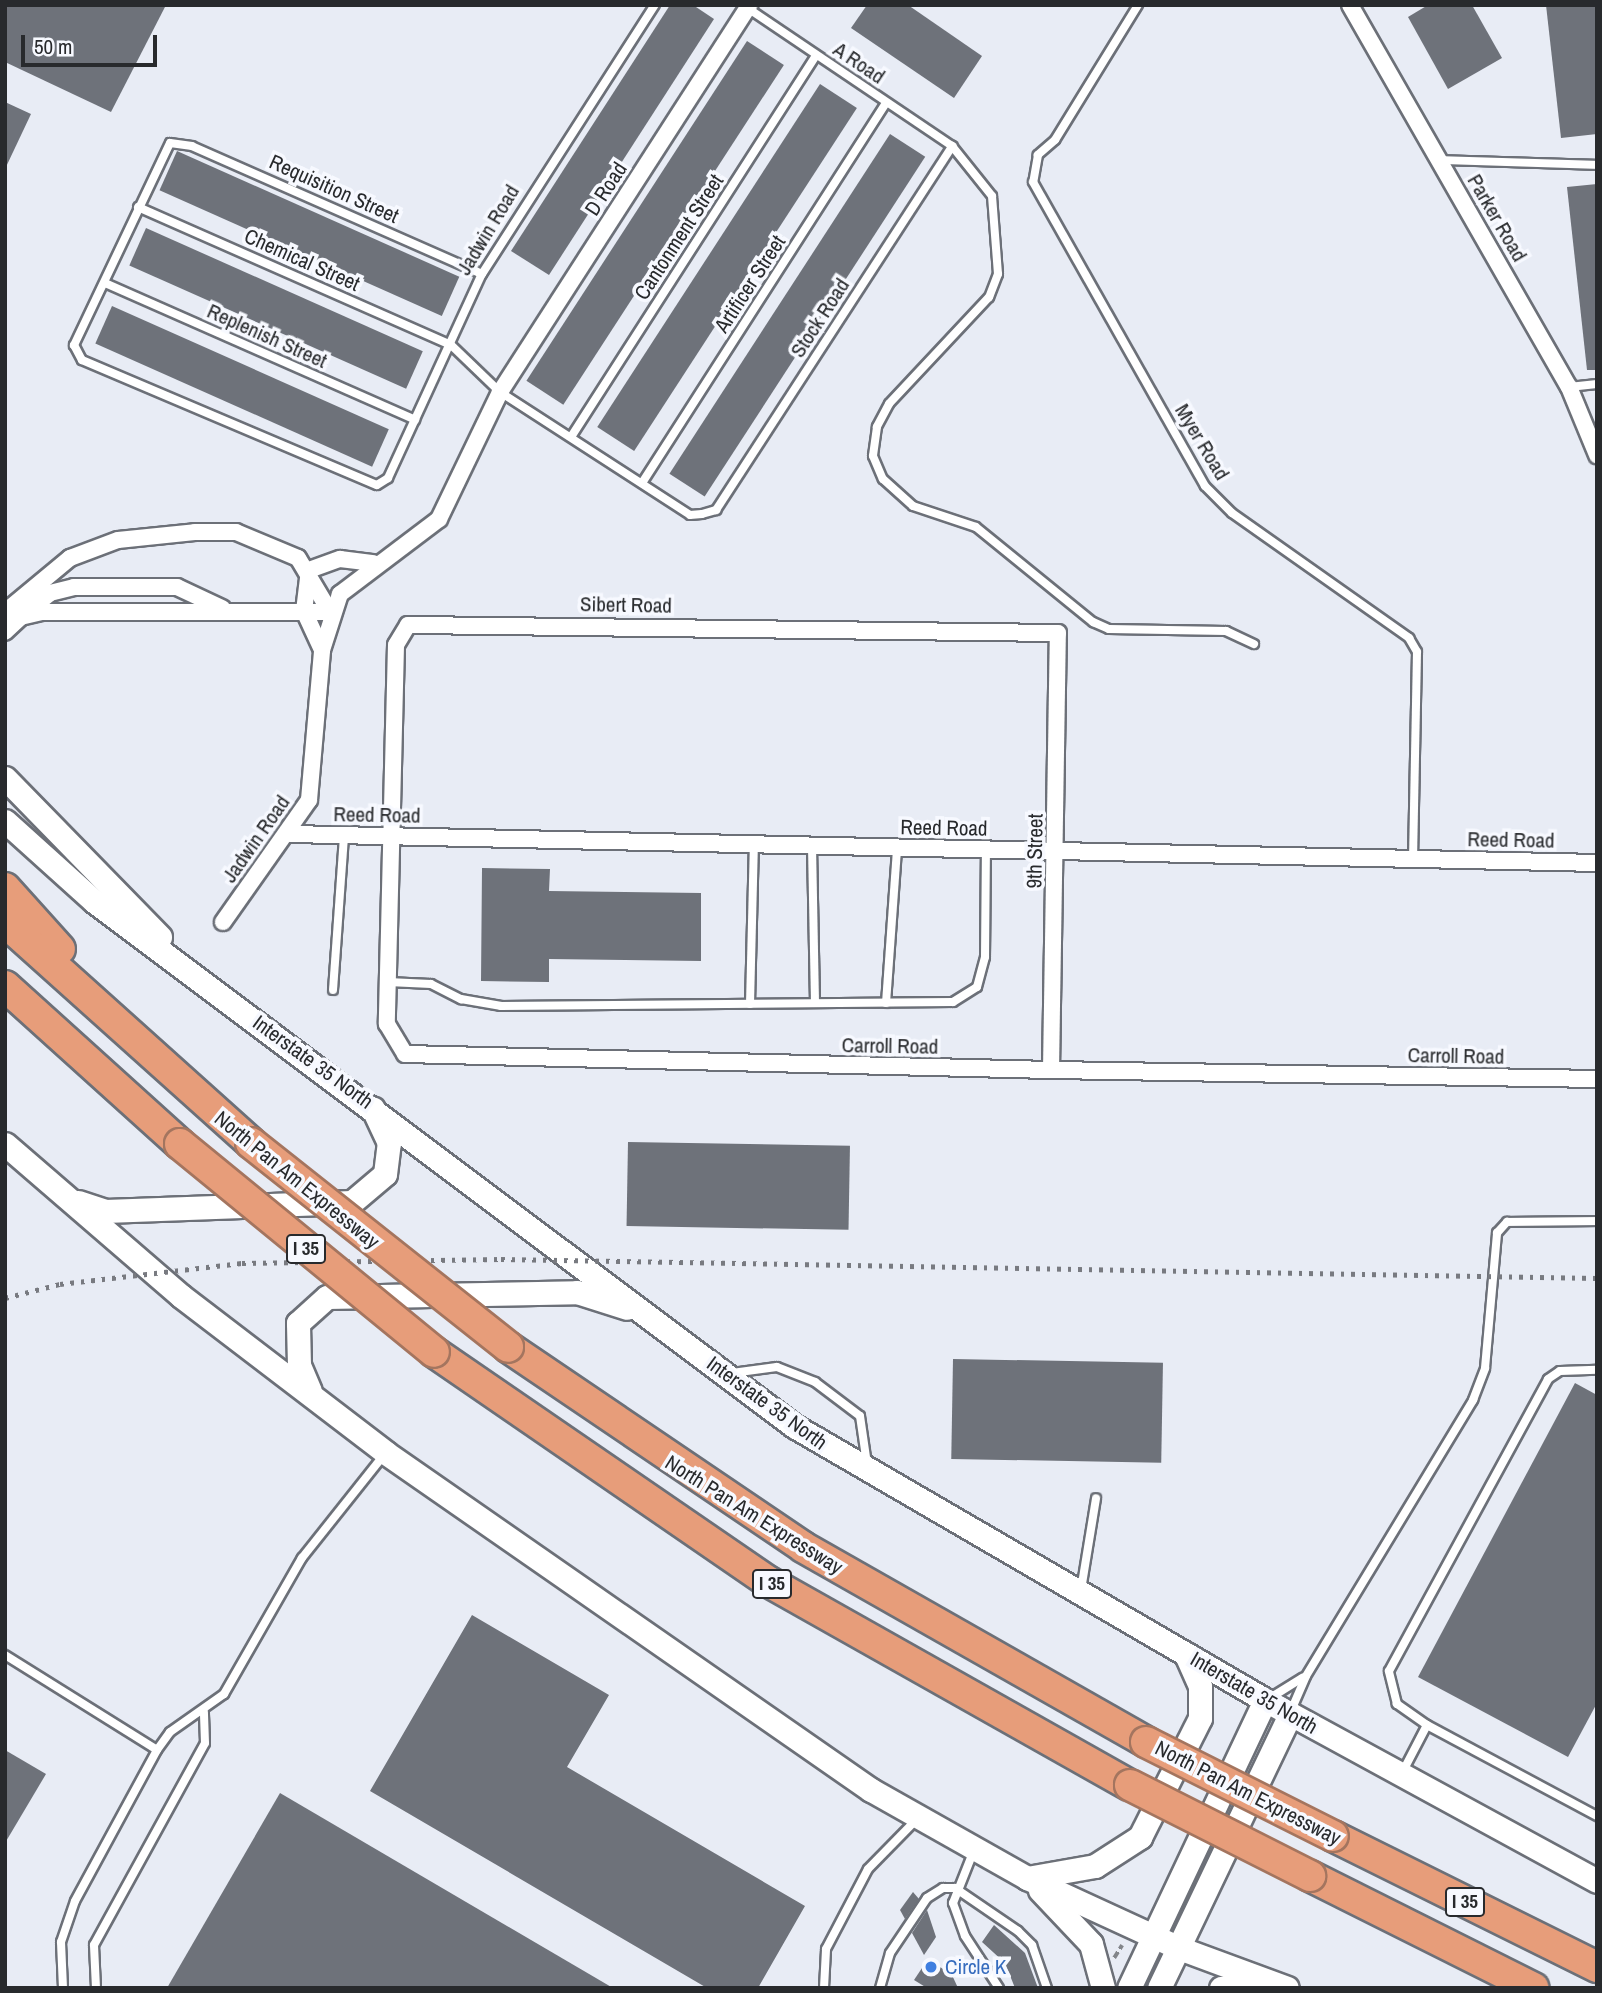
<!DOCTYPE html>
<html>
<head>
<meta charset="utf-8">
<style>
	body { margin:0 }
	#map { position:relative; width:1602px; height:1993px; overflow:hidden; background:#e8ecf5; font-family:"Archivo Narrow",sans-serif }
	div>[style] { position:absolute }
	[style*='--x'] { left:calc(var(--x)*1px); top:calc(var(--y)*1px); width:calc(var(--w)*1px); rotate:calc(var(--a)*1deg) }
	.building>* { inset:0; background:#6e727a; transform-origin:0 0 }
	.path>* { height:3.5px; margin-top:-1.75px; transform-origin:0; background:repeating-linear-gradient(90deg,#82858a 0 7px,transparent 0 10.5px) }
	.roads { filter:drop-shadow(2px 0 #6c7078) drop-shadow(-2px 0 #6c7078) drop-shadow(0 2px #6c7078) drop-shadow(0 -2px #6c7078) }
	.lane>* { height:8px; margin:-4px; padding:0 4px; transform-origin:4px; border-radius:4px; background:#fff }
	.street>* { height:16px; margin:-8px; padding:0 8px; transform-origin:8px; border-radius:8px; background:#fff }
	.secondary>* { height:23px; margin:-11.5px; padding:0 11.5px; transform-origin:11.5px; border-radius:11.5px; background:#fff }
	.highway>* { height:30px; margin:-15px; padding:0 15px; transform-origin:15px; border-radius:15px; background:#e79d7a }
	.rail>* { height:5px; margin-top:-2.5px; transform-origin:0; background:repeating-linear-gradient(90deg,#787a80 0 3.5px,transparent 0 10.5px) }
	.bridges { filter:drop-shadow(2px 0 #a4755f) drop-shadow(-2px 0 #a4755f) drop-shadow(0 2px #a4755f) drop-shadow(0 -2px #a4755f) }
	.highway-bridge>* { height:30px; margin:-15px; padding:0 15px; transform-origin:15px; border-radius:15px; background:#e79d7a }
	.dots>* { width:19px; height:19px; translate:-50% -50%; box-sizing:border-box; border:4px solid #f7f9ff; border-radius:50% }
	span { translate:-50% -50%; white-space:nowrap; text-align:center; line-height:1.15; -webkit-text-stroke:7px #f7f9ff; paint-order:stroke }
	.shield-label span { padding:2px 5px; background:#f7f9ff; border:2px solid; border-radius:5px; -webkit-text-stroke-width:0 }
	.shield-label { font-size:19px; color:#282a2d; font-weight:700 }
	.street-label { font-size:21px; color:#282a2d }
	.shop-label { font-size:21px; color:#366cbe }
	.left { translate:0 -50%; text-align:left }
	.frame { position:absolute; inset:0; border:7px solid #282a2d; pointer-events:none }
	.scale { position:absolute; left:21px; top:35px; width:136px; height:32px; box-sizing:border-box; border:4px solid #282a2d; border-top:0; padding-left:9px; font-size:21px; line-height:24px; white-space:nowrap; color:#282a2d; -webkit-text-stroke:5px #f7f9ff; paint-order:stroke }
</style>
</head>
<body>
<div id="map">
	<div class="building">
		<i style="clip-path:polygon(5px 5px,166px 5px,111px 112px,5px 62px)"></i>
		<i style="clip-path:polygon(670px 5px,693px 5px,714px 19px,549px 275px,511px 251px)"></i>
		<i style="clip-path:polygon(867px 5px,908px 5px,982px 56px,954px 98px,851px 28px)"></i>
		<i style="clip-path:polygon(1428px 5px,1472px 5px,1502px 58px,1448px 89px,1408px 17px)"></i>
		<i style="clip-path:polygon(1546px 5px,1597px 5px,1597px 134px,1561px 138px)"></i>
		<i style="left:747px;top:41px;width:44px;height:405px;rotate:33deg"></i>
		<i style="left:820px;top:84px;width:44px;height:409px;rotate:33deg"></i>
		<i style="clip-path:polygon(5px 102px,31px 114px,5px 169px)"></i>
		<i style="left:890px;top:134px;width:42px;height:405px;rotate:33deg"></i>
		<i style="left:177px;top:151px;width:309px;height:43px;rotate:24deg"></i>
		<i style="clip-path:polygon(1597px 184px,1597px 370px,1587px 370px,1567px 187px)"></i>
		<i style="left:146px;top:228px;width:303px;height:41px;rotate:24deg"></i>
		<i style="left:112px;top:306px;width:303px;height:41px;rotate:24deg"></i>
		<i style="clip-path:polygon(482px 868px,550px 869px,549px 891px,701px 893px,701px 961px,549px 959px,549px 982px,481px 981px)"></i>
		<i style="left:628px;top:1142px;width:222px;height:84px;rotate:1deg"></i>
		<i style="left:953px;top:1359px;width:210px;height:100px;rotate:1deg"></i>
		<i style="clip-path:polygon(1575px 1383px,1597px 1395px,1597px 1703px,1568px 1757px,1418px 1677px)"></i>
		<i style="clip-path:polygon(472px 1615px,609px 1695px,567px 1767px,805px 1906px,758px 1988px,707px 1988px,370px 1791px)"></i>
		<i style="clip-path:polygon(5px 1750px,46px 1774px,5px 1843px)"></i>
		<i style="clip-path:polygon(280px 1793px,613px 1988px,167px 1988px)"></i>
		<i style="clip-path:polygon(913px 1892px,919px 1899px,905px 1919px,900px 1910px)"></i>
		<i style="clip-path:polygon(927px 1910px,936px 1937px,924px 1955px,912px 1933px)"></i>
		<i style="clip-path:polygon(994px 1925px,1025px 1953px,1038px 1988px,1015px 1988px,1005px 1963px,982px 1942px)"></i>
		<i style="clip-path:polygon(928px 1959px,952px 1975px,958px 1988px,927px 1988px,914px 1980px)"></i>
	</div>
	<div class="path">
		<i style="--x:1114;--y:1958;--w:15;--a:-58"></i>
	</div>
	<div class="roads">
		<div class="lane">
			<i style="--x:1138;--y:5;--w:158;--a:121.6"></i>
			<i style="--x:1055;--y:140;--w:23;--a:139"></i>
			<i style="--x:1038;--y:155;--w:27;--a:100"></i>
			<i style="--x:1033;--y:182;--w:349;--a:60.5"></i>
			<i style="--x:1205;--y:486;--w:38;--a:45"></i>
			<i style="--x:1232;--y:513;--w:217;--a:35.2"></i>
			<i style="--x:1409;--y:638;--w:16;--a:60"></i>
			<i style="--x:1417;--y:652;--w:208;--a:91.1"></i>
			<i style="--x:746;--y:7;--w:249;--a:34"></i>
			<i style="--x:952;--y:146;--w:64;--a:51.3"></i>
			<i style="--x:992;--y:196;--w:78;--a:85.6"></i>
			<i style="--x:998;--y:274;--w:25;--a:111"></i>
			<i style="--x:989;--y:297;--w:146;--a:133.1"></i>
			<i style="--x:889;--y:404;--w:26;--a:118"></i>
			<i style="--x:877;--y:427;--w:29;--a:98"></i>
			<i style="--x:873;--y:456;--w:25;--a:67"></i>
			<i style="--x:883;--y:479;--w:40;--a:42"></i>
			<i style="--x:913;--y:506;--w:66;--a:18.4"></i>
			<i style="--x:976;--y:527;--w:151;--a:39.1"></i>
			<i style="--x:1093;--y:622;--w:17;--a:24"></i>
			<i style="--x:1109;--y:629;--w:117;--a:1"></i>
			<i style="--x:1226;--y:631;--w:31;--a:25"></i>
			<i style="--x:1440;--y:160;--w:157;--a:1.8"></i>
			<i style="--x:138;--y:207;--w:342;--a:23.8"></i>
			<i style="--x:451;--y:345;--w:68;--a:43.8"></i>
			<i style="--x:500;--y:392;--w:226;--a:32.9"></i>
			<i style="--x:690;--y:515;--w:12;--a:-5"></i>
			<i style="--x:702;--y:514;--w:15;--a:-16"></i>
			<i style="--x:716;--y:510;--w:434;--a:-57"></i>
			<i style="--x:482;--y:274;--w:317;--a:-156.2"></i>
			<i style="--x:192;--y:146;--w:22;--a:-172"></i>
			<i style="--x:170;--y:143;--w:224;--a:115.4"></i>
			<i style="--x:74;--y:345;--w:17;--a:62"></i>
			<i style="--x:82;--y:360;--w:320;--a:23"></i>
			<i style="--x:377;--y:485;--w:13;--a:-32"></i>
			<i style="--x:388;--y:478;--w:225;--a:-65.3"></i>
			<i style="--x:482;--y:274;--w:320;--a:-57.3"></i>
			<i style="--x:105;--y:283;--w:339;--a:23.8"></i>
			<i style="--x:1569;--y:387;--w:28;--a:-6"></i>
			<i style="--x:571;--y:437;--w:453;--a:-57.3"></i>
			<i style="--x:642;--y:483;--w:452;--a:-57.3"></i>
			<i style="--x:812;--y:846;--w:157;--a:88.9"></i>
			<i style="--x:388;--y:982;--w:43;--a:2.7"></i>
			<i style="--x:431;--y:984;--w:34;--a:27"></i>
			<i style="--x:461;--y:999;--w:41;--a:9.9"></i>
			<i style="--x:501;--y:1006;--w:452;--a:-0.5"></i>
			<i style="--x:953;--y:1002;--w:28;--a:-32"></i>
			<i style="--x:977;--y:987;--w:31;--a:-75"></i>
			<i style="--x:985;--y:957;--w:107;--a:-89.5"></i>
			<i style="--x:333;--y:990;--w:155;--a:-85.9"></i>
			<i style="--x:886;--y:1003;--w:155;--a:-85.9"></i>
			<i style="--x:750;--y:1004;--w:159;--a:-88.6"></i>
			<i style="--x:732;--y:1373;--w:45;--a:-7.6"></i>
			<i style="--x:777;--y:1367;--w:41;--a:21.5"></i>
			<i style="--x:815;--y:1382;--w:56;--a:37.1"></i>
			<i style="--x:860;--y:1416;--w:49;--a:81.7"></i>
			<i style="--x:1081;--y:1590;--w:93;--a:-80.7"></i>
			<i style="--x:5;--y:1655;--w:179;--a:32"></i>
			<i style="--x:1270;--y:1698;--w:39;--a:-32"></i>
			<i style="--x:1290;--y:1713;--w:40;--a:-66.6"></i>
			<i style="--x:1306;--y:1676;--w:323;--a:-58.8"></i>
			<i style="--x:1473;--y:1400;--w:34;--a:-69"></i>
			<i style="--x:1485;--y:1368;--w:136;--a:-84.9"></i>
			<i style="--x:1497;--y:1233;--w:15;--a:-48"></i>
			<i style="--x:1507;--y:1222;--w:90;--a:-0.6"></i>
			<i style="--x:1427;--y:1725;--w:37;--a:-145"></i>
			<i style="--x:1397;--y:1704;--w:34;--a:-104"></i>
			<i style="--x:1389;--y:1671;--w:332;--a:-61.4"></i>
			<i style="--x:1548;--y:1379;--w:14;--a:-34"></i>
			<i style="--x:1560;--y:1371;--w:37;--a:-2"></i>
			<i style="--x:1402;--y:1773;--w:54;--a:-62.5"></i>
			<i style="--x:1427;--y:1725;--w:193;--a:28.2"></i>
			<i style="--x:974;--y:1850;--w:57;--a:111.6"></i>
			<i style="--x:953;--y:1903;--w:35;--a:70"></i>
			<i style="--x:965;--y:1936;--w:62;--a:56.8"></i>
			<i style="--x:63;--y:1988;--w:46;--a:-92.5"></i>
			<i style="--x:61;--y:1942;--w:43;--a:-71.1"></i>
			<i style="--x:75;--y:1901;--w:172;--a:-61.5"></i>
			<i style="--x:157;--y:1750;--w:22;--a:-54"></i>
			<i style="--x:170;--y:1732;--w:66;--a:-35.1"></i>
			<i style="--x:224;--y:1694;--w:157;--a:-60.2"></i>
			<i style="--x:302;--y:1558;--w:132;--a:-51.5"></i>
			<i style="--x:96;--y:1988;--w:43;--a:-92.7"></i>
			<i style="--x:94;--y:1945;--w:230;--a:-61.2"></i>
			<i style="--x:205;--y:1743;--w:31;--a:-92"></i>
			<i style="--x:824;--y:1988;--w:39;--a:-87"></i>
			<i style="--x:826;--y:1949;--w:90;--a:-62.3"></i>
			<i style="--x:868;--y:1869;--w:70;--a:-45.6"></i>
			<i style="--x:880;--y:1988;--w:36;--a:-74"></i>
			<i style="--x:890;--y:1953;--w:66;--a:-56.1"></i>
			<i style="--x:927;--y:1898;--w:19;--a:-32"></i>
			<i style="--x:943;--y:1888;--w:12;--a:0"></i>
			<i style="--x:955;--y:1888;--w:76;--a:34.3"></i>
			<i style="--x:1018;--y:1931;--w:20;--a:45"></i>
			<i style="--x:1032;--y:1945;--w:46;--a:70.8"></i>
		</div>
		<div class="street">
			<i style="--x:1350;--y:5;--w:440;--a:60.2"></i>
			<i style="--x:1569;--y:387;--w:74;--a:67.6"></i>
			<i style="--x:5;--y:612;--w:85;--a:-39.7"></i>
			<i style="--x:70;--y:558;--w:51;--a:-20.6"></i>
			<i style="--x:118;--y:540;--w:77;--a:-5.9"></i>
			<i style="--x:195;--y:532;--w:41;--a:0"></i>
			<i style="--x:236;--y:532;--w:67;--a:22.8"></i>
			<i style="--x:298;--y:558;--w:63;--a:59.3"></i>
			<i style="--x:330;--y:612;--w:288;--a:180"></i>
			<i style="--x:42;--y:612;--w:22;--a:167"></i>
			<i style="--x:21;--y:617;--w:22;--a:137"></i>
			<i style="--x:23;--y:615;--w:35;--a:-39"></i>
			<i style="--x:50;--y:593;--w:25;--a:-14"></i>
			<i style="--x:74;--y:587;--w:103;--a:0"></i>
			<i style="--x:177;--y:587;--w:50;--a:25"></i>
			<i style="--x:322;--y:650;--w:43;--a:-114.8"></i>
			<i style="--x:304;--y:611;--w:41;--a:-83"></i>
			<i style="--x:309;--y:570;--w:33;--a:-20"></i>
			<i style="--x:340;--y:559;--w:34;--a:7"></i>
			<i style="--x:290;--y:834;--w:1307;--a:1.27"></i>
			<i style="--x:223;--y:922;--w:149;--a:-54.8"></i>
			<i style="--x:309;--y:800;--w:151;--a:-85"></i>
			<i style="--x:322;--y:650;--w:59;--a:-72.2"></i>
			<i style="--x:340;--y:594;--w:124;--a:-37.1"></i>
			<i style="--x:439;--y:519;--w:141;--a:-64.3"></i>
			<i style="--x:500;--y:392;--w:460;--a:-57.2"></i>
			<i style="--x:1051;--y:1070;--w:437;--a:-89.1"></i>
			<i style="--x:1058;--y:633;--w:650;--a:-179.29"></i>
			<i style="--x:408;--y:625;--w:23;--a:121"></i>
			<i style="--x:396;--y:645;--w:379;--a:91.4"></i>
			<i style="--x:387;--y:1024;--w:35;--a:59"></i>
			<i style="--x:405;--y:1054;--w:646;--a:1.42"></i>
			<i style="--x:1051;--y:1070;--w:546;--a:0.94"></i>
		</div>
		<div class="secondary">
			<i style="--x:5;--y:778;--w:222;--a:45.7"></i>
			<i style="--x:5;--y:821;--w:121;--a:42"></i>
			<i style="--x:95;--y:902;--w:874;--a:36.86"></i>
			<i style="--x:794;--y:1426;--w:545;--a:30.19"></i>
			<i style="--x:1265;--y:1700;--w:378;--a:28.6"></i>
			<i style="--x:5;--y:1144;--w:233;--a:40.8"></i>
			<i style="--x:181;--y:1296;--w:258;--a:37.4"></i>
			<i style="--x:386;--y:1453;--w:591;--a:34.79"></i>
			<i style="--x:871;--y:1790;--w:179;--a:29.4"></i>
			<i style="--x:1027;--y:1878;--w:167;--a:24.7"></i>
			<i style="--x:1179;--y:1948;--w:115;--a:20.3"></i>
			<i style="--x:78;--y:1202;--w:28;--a:18"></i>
			<i style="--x:105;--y:1211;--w:247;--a:-2.1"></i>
			<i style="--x:352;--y:1202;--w:43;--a:-40.3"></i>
			<i style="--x:385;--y:1174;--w:31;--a:-83"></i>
			<i style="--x:389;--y:1143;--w:38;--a:-115"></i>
			<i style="--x:310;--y:1391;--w:28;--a:-113"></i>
			<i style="--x:299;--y:1365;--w:42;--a:-91.4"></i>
			<i style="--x:298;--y:1323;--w:39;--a:-42"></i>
			<i style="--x:327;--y:1297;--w:250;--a:-1.1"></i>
			<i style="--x:577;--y:1292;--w:52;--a:17.7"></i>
			<i style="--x:1027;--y:1878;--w:69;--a:-10"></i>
			<i style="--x:1095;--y:1866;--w:54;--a:-32.8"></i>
			<i style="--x:1140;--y:1837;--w:133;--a:-63.2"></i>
			<i style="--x:1200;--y:1718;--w:32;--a:-90"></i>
			<i style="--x:1200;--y:1686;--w:35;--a:-114"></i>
			<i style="--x:1040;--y:1890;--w:74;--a:46.6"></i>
			<i style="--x:1091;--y:1944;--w:46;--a:74.7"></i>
			<i style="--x:1129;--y:1988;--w:318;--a:-64.7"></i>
			<i style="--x:1159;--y:1988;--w:304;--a:-64.4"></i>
			<i style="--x:1221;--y:1988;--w:43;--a:-4"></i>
		</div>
		<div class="highway">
			<i style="--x:5;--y:888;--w:82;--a:48"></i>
			<i style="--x:5;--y:922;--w:331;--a:41.9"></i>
			<i style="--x:5;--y:986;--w:236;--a:42.1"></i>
			<i style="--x:508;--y:1347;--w:356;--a:34.1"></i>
			<i style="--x:803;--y:1547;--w:395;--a:29.6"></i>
			<i style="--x:434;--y:1352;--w:406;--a:34.5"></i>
			<i style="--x:769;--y:1582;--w:414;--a:29.4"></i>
			<i style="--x:1333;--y:1836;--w:295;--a:26.4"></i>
			<i style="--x:1310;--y:1876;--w:250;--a:26.6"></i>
		</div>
	</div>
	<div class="rail">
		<i style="--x:5;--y:1298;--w:57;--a:-14.3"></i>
		<i style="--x:60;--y:1284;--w:183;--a:-6.6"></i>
		<i style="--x:242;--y:1263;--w:259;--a:-0.9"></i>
		<i style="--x:501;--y:1259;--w:1096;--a:0.99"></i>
	</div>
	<div class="bridges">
		<div class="highway-bridge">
			<i style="--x:251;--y:1143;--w:328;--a:38.4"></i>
			<i style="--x:180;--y:1144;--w:328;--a:39.3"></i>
			<i style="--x:1146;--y:1742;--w:209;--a:26.7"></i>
			<i style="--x:1130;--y:1785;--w:202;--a:26.8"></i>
		</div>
	</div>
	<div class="dots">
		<i style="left:931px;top:1967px;background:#3f7fe0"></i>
	</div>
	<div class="shield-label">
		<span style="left:306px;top:1249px">I 35</span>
		<span style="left:772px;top:1584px">I 35</span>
		<span style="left:1465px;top:1902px">I 35</span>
	</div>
	<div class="street-label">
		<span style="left:859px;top:63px;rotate:34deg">A Road</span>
		<span style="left:334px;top:189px;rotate:24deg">Requisition Street</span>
		<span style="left:606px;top:189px;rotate:-57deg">D Road</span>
		<span style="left:1497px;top:218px;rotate:60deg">Parker Road</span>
		<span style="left:488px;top:230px;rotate:-59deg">Jadwin Road</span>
		<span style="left:679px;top:237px;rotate:-57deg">Cantonment Street</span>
		<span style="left:302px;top:260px;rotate:24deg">Chemical Street</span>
		<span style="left:750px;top:284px;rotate:-57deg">Artificer Street</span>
		<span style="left:820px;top:318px;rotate:-57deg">Stock Road</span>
		<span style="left:267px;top:336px;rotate:24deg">Replenish Street</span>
		<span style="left:1202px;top:442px;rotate:59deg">Myer Road</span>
		<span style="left:626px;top:605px;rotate:1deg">Sibert Road</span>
		<span style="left:377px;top:815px;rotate:1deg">Reed Road</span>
		<span style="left:944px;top:828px;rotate:1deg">Reed Road</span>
		<span style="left:256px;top:839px;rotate:-55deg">Jadwin Road</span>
		<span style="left:1511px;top:840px;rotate:1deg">Reed Road</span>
		<span style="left:1035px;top:851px;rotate:-89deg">9th Street</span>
		<span style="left:890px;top:1046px;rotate:1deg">Carroll Road</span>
		<span style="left:1456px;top:1056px;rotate:1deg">Carroll Road</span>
		<span style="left:313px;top:1062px;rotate:36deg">Interstate 35 North</span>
		<span style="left:297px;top:1180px;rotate:39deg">North Pan Am Expressway</span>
		<span style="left:767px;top:1403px;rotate:36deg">Interstate 35 North</span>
		<span style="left:754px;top:1515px;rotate:32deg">North Pan Am Expressway</span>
		<span style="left:1254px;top:1693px;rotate:30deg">Interstate 35 North</span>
		<span style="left:1248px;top:1793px;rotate:27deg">North Pan Am Expressway</span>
	</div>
	<div class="shop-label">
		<span class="left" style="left:945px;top:1967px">Circle K</span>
	</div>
	<div class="frame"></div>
	<div class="scale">50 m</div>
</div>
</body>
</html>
